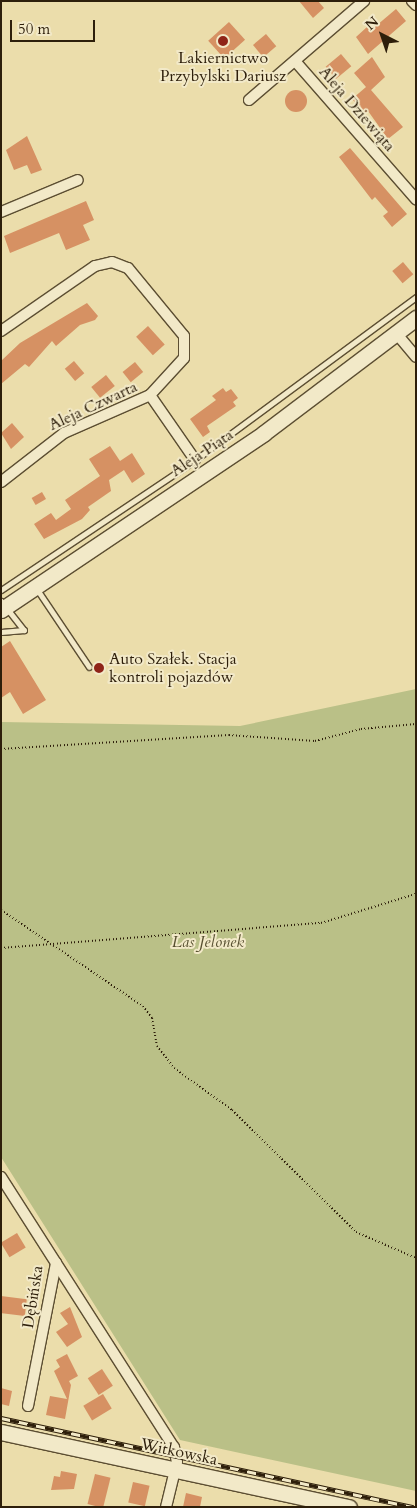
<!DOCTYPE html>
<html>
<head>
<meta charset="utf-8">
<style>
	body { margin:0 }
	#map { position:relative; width:417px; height:1508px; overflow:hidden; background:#ebddab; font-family:Cardo,serif }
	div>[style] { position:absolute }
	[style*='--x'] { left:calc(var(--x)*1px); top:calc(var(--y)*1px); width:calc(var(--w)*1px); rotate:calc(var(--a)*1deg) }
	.green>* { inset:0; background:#bac087 }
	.building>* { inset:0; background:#d69163; transform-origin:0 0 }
	.round { border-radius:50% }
	.path>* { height:2px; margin-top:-1px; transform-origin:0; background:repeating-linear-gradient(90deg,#2d1e0a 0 1px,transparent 0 3.5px) }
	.roads { filter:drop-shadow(1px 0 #5c4e32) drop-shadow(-1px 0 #5c4e32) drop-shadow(0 1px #5c4e32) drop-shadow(0 -1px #5c4e32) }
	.lane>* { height:5px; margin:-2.5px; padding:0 2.5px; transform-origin:2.5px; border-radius:2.5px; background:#f2e9c8 }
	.street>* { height:10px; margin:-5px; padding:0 5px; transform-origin:5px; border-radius:5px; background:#f2e9c8 }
	.secondary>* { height:15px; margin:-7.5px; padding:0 7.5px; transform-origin:7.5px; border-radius:7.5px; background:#f2e9c8 }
	.rail>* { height:5px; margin-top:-2.5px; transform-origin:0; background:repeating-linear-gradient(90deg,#f2e9c8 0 9px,#2d1e0a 0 18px); box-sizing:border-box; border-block:1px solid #2d1e0a }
	.dots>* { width:14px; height:14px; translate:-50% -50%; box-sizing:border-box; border:2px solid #f2e9c8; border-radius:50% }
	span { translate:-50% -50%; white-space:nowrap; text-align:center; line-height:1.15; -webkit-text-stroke:4px #f2e9c8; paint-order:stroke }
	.poi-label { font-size:16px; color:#2d1e0a }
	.left { translate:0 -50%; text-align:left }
	.street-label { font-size:16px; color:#2d1e0a }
	.park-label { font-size:16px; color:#574f30; font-style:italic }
	.frame { position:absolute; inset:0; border:2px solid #2d1e0a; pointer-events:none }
	.north { position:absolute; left:357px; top:10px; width:50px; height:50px; -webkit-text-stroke:4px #f2e9c8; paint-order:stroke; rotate:319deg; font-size:14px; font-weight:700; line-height:20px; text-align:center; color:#2d1e0a }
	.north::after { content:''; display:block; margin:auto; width:18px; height:22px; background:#2d1e0a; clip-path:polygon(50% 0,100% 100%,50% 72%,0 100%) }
	.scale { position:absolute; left:10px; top:20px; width:85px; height:22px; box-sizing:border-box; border:2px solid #2d1e0a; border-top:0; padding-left:6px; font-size:15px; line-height:18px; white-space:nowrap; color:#2d1e0a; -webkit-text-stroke:4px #f2e9c8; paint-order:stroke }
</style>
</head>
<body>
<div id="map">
	<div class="green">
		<i style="clip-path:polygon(416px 689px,416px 1491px,180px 1440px,1px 1157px,1px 722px,240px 726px)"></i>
	</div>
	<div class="building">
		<i style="clip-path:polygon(299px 1px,318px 1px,324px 8px,313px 18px)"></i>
		<i style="clip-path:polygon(396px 9px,406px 21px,368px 54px,356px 37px,367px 27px,370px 31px)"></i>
		<i style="left:229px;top:22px;width:24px;height:28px;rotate:48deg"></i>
		<i style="left:266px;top:34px;width:16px;height:17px;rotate:50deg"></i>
		<i style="left:341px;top:54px;width:16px;height:20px;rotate:50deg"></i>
		<i style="clip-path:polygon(372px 57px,385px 77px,371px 90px,403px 127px,388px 139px,368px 111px,365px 113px,352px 99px,366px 87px,354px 73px)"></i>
		<i class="round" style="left:285px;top:90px;width:22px;height:22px"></i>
		<i style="clip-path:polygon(27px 136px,42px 170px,31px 174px,27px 165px,14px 170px,6px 150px)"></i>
		<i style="clip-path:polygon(350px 148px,407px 214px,392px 227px,383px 216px,388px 212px,375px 197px,372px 200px,339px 157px)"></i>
		<i style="clip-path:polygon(86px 201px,94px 220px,83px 225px,90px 240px,66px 250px,59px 233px,10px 253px,4px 236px)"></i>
		<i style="left:403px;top:262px;width:16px;height:14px;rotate:50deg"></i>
		<i style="clip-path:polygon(87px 303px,98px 316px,95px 320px,80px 325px,56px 346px,52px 341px,29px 367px,25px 364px,1px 384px,1px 361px,20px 343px)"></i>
		<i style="left:148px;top:326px;width:25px;height:16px;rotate:48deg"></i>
		<i style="left:74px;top:361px;width:16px;height:12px;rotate:50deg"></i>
		<i style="left:135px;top:362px;width:13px;height:16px;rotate:51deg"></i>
		<i style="left:106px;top:375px;width:14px;height:19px;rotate:51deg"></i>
		<i style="clip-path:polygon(223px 388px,226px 392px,231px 389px,238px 398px,233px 402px,236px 406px,207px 426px,210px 432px,203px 437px,190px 419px,216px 400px,212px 396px)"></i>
		<i style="clip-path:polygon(12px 423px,24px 437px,11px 449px,1px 433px)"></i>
		<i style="clip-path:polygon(110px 446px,120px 461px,132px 453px,145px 474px,132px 483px,124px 470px,109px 480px,111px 491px,88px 507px,90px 510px,82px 519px,44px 539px,34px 524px,51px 513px,56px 520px,71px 509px,65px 500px,100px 476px,89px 459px)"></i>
		<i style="left:42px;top:492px;width:8px;height:12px;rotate:60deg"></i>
		<i style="clip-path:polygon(10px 641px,46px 700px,23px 714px,10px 692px,1px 698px,1px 647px)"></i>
		<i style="left:17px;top:1233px;width:17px;height:19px;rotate:59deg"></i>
		<i style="left:1px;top:1296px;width:26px;height:17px;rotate:7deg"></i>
		<i style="clip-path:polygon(70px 1307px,82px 1337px,67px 1347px,56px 1332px,68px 1324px,60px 1313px)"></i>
		<i style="clip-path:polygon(67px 1354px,78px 1376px,69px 1381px,71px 1385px,65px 1419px,46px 1415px,50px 1396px,67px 1399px,54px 1371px,60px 1367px,56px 1360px)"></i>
		<i style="left:102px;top:1369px;width:20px;height:17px;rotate:57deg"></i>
		<i style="clip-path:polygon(1px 1388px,12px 1391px,9px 1406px,1px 1404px)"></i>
		<i style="left:103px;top:1394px;width:17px;height:23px;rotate:59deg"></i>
		<i style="clip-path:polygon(61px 1471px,77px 1474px,74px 1489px,51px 1490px,54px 1476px,60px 1477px)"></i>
		<i style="left:95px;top:1474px;width:16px;height:31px;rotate:14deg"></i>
		<i style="left:133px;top:1482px;width:17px;height:21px;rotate:13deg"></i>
		<i style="clip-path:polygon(186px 1493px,202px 1497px,200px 1507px,183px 1507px)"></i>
	</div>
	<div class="path">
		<i style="--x:1;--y:749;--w:228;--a:-3.5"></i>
		<i style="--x:229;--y:735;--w:86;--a:4"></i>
		<i style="--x:315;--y:741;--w:48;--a:-14.6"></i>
		<i style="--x:361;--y:729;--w:55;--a:-5.2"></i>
		<i style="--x:1;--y:910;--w:171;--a:34.1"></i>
		<i style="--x:143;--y:1006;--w:15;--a:53"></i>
		<i style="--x:152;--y:1018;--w:28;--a:80"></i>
		<i style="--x:157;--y:1046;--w:28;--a:52"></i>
		<i style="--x:174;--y:1068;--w:72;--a:35.9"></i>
		<i style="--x:232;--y:1110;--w:174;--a:44.5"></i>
		<i style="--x:356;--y:1232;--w:65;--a:23.4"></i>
		<i style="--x:1;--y:948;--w:321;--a:-4.5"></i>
		<i style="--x:321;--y:923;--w:99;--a:-17"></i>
	</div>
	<div class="roads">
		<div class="lane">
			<i style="--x:36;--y:588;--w:95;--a:56.1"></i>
			<i style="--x:1;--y:590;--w:234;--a:-33.8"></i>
			<i style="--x:195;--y:460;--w:275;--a:-36.4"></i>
			<i style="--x:1;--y:601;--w:37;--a:52"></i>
			<i style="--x:24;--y:630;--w:23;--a:175"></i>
		</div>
		<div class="street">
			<i style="--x:412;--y:1;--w:6;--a:45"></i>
			<i style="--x:295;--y:61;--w:184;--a:48.8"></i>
			<i style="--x:249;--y:100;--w:152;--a:-40.7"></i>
			<i style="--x:1;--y:212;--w:83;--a:-22.6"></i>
			<i style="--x:1;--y:331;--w:114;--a:-34.7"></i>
			<i style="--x:95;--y:266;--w:17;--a:-13"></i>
			<i style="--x:112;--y:262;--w:17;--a:21"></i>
			<i style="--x:128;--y:268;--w:88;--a:50.5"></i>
			<i style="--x:184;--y:336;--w:22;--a:90"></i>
			<i style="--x:184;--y:358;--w:50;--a:132.6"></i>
			<i style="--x:150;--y:395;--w:79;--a:55.3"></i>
			<i style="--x:396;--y:333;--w:31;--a:50"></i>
			<i style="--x:1;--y:482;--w:80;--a:-37.9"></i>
			<i style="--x:64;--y:433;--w:94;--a:-23.8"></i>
			<i style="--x:1;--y:1177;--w:321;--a:57.4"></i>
			<i style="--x:174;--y:1447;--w:15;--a:79"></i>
			<i style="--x:177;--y:1462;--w:46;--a:103.7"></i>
			<i style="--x:28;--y:1406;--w:146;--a:-78.9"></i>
		</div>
		<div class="secondary">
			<i style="--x:1;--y:610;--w:317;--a:-33.9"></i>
			<i style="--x:264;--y:433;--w:191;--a:-37.1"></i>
			<i style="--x:1;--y:1432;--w:356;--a:12.2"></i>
		</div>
	</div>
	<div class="rail">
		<i style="--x:1;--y:1418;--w:422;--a:12.2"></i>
	</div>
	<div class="dots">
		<i style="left:223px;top:41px;background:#8f2418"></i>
		<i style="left:99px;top:668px;background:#8f2418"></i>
	</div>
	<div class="poi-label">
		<span style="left:223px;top:67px">Lakiernictwo<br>Przybylski Dariusz</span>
		<span class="left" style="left:109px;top:668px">Auto Szałek. Stacja<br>kontroli pojazdów</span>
	</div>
	<div class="street-label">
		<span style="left:357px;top:109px;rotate:49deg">Aleja Dziewiąta</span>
		<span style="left:93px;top:406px;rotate:-25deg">Aleja Czwarta</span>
		<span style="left:202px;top:453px;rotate:-34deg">Aleja Piąta</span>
		<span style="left:33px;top:1297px;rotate:-81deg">Dębińska</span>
		<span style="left:179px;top:1452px;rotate:12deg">Witkowska</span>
	</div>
	<div class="park-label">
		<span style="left:208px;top:942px">Las Jelonek</span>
	</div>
	<div class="frame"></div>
	<div class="north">N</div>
	<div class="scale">50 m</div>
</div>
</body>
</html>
